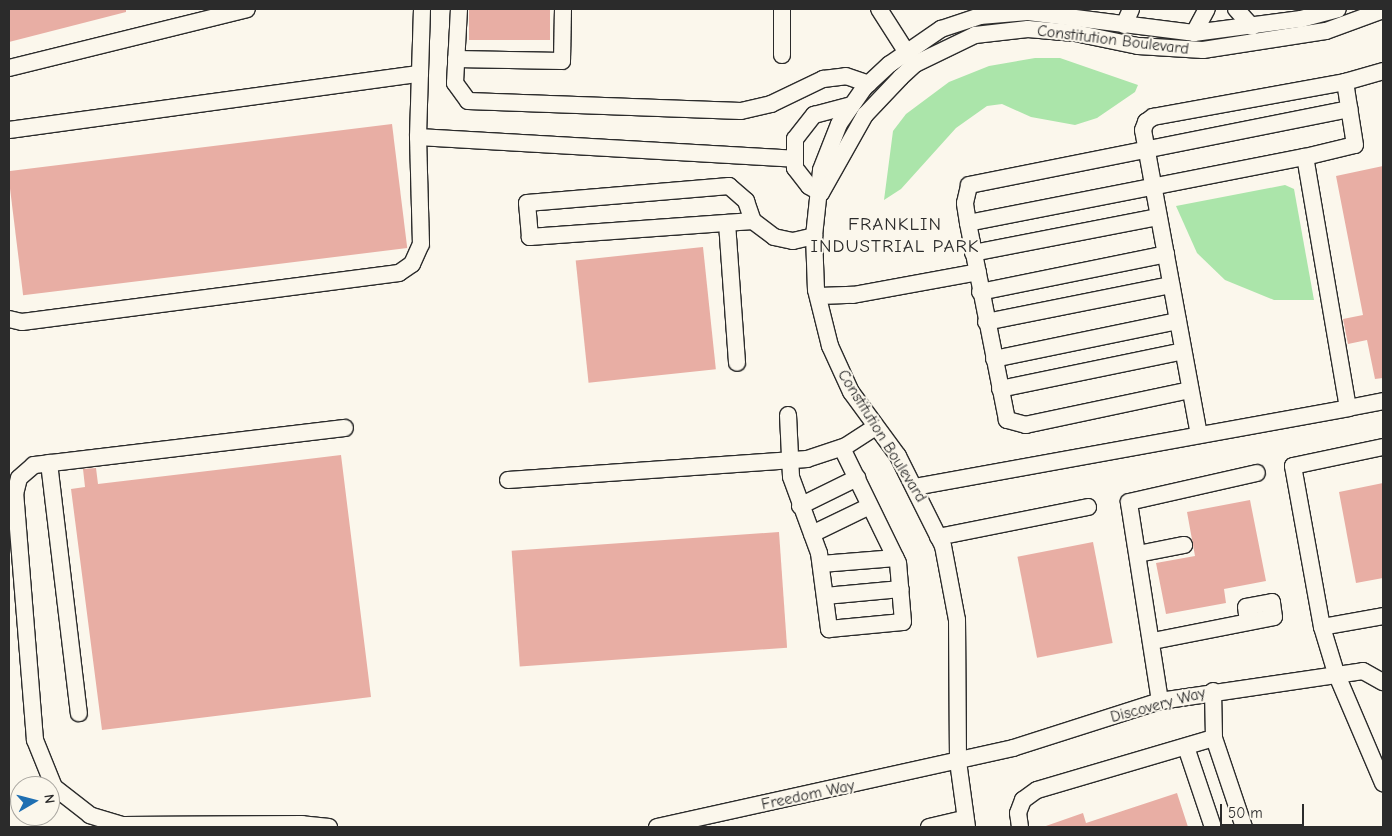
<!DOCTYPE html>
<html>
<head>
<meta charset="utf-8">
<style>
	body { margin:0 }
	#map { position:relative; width:1392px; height:836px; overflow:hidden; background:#fbf7ec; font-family:"Comic Neue",sans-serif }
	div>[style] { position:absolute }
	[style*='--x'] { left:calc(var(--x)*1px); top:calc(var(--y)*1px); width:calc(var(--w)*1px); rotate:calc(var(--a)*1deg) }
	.green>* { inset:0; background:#abe5aa }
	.building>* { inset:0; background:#e8aea4; transform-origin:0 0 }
	.roads { filter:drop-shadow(1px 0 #2b2b2b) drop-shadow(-1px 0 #2b2b2b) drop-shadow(0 1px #2b2b2b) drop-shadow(0 -1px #2b2b2b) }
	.minor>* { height:16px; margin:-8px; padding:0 8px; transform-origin:8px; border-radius:8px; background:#fbf7ec }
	span { translate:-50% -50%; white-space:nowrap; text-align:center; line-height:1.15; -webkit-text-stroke:4px #fbf7ec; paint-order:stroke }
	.street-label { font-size:16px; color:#2b2b2b }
	.quarter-label { font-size:19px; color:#2b2b2b; letter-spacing:1px }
	.frame { position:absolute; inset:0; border:10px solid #2b2b2b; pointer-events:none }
	.north { position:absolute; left:10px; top:776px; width:50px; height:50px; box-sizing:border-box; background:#fbf7ec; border:1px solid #a8a59f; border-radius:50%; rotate:82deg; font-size:14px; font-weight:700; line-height:20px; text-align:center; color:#2b2b2b }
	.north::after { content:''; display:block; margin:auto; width:18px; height:22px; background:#1f6fb2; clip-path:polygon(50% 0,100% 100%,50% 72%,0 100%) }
	.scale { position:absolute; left:1220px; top:804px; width:84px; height:22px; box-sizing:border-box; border:2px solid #2b2b2b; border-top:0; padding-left:6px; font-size:15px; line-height:18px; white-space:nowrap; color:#2b2b2b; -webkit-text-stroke:4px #fbf7ec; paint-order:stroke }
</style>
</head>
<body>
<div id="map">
	<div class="green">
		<i style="clip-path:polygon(1035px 58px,1060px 58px,1138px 85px,1135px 92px,1097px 118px,1075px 125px,1031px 117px,1002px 104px,987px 106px,956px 128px,901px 189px,884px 200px,893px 131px,906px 114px,949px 82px,989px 66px)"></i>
		<i style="clip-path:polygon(1285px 185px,1294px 189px,1314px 300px,1274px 300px,1225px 280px,1197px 253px,1176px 206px)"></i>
	</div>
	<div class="building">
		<i style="clip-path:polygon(9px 9px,126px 9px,126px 12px,9px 42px)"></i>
		<i style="left:469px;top:9px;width:81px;height:31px"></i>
		<i style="left:392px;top:124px;width:125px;height:387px;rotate:83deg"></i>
		<i style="clip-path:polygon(1383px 166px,1383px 378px,1375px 379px,1367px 340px,1348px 344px,1343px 319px,1363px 315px,1336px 176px)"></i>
		<i style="left:703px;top:247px;width:123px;height:128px;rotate:84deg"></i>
		<i style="clip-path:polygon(341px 455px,371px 697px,102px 730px,71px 489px,85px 487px,83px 469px,96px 468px,98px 484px)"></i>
		<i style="clip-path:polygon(1383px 483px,1383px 578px,1356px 583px,1339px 492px)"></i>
		<i style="clip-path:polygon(1250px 500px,1266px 581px,1224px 589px,1226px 603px,1166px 614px,1156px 563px,1195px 556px,1187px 512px)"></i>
		<i style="left:779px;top:532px;width:116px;height:268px;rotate:86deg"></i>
		<i style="left:1093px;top:542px;width:103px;height:77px;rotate:79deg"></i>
		<i style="clip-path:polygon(1177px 793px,1188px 827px,1043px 827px,1083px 813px,1086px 823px)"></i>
	</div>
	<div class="roads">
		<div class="minor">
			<i style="--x:422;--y:9;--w:128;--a:91.8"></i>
			<i style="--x:418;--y:137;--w:377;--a:3.3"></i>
			<i style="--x:459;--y:9;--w:74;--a:93.1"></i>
			<i style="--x:455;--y:83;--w:22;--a:54"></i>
			<i style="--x:468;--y:101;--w:273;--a:2.1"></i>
			<i style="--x:741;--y:111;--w:31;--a:-13"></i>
			<i style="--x:771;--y:104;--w:58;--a:-25.7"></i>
			<i style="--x:823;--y:79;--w:23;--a:-7"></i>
			<i style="--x:846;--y:76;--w:24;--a:19"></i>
			<i style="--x:879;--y:9;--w:59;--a:57.4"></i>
			<i style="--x:1236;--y:9;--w:24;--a:48"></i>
			<i style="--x:1124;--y:25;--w:17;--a:-66"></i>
			<i style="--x:1194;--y:33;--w:27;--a:-62"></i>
			<i style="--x:782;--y:55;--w:46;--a:-90"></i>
			<i style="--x:456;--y:59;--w:106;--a:1.1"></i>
			<i style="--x:562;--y:61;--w:52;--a:-88.9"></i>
			<i style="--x:9;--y:68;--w:245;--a:-13.9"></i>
			<i style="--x:9;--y:130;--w:415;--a:-7.8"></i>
			<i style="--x:821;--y:193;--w:90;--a:-60.6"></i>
			<i style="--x:865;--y:115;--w:52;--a:-46.5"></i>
			<i style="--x:901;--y:77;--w:19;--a:-43"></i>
			<i style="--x:915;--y:64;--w:67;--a:-25.8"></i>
			<i style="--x:975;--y:35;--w:53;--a:-6.5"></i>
			<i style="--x:1028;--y:29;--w:47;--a:4.9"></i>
			<i style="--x:1075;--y:33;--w:64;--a:11.7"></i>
			<i style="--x:1138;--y:46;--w:65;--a:3.5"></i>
			<i style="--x:1203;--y:50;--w:124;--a:-8.8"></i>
			<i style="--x:1326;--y:31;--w:61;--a:-20.2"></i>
			<i style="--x:821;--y:193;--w:14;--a:-150"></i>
			<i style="--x:809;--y:186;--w:23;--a:-128"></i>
			<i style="--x:795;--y:168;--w:29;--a:-90"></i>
			<i style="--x:795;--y:139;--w:31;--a:-52"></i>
			<i style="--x:814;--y:115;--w:39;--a:-15"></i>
			<i style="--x:753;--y:221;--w:224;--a:175.9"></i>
			<i style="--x:530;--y:237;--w:34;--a:-95"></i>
			<i style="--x:527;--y:203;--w:203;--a:-4.8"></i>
			<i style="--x:729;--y:186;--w:23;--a:41"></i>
			<i style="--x:746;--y:201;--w:21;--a:71"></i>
			<i style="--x:753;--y:221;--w:26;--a:37"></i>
			<i style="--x:774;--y:237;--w:19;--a:12"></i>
			<i style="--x:793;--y:241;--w:22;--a:-13"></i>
			<i style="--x:727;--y:223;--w:140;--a:85.9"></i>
			<i style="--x:968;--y:223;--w:343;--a:-11.1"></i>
			<i style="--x:973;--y:253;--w:189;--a:-11"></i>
			<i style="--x:980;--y:292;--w:190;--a:-11.5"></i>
			<i style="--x:819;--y:296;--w:34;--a:-2"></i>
			<i style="--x:853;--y:295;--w:127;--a:-10.4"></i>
			<i style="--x:9;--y:319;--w:13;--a:13"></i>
			<i style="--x:22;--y:322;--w:380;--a:-7.4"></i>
			<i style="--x:399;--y:273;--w:16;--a:-35"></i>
			<i style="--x:412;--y:264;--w:22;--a:-66"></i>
			<i style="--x:421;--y:244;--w:107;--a:-91.6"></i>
			<i style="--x:986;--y:322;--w:189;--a:-11.3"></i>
			<i style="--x:994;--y:359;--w:188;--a:-11.7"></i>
			<i style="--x:1000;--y:389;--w:187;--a:-11.7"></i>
			<i style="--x:1190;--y:390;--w:168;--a:168"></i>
			<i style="--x:1026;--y:425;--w:20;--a:-165"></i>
			<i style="--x:1007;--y:420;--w:201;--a:-101.2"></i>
			<i style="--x:968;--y:223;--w:20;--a:-99"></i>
			<i style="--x:965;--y:203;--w:18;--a:-77"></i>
			<i style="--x:969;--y:185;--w:388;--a:-11.3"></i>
			<i style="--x:1348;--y:408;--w:36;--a:-11"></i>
			<i style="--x:788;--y:415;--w:62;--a:87.2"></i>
			<i style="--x:791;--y:477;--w:81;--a:69.8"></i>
			<i style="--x:819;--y:553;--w:77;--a:82.5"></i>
			<i style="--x:829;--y:629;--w:74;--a:-5.4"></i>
			<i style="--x:903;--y:622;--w:59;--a:-94.8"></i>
			<i style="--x:898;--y:563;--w:128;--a:-116"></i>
			<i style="--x:1199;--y:435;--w:310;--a:-100.4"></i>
			<i style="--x:1143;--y:130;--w:9;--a:-69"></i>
			<i style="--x:1146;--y:122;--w:9;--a:-36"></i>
			<i style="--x:1153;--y:117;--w:195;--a:-10.3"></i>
			<i style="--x:1383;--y:447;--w:92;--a:168.1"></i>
			<i style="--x:1293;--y:466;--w:164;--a:79.8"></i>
			<i style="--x:1322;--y:627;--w:48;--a:73.1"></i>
			<i style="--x:1336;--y:673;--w:120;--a:66.9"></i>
			<i style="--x:49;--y:463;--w:252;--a:83.2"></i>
			<i style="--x:508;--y:480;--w:300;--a:-4"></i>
			<i style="--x:807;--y:459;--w:41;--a:-18.4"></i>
			<i style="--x:846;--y:446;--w:35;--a:-33"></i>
			<i style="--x:915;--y:487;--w:440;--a:-10.3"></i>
			<i style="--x:1348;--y:408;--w:255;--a:-99.7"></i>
			<i style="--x:1305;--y:157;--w:51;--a:-13.5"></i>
			<i style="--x:1355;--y:145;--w:64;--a:-99"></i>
			<i style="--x:1345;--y:82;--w:40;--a:-16"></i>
			<i style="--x:800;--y:506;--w:64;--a:-26.2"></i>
			<i style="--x:812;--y:534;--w:64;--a:-25.8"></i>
			<i style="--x:938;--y:537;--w:153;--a:-11.3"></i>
			<i style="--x:1138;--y:554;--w:47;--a:-11.1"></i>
			<i style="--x:821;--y:564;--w:75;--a:-4.6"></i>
			<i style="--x:825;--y:596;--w:76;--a:-5.3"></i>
			<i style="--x:1322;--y:627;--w:62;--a:-10.2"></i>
			<i style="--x:1153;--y:641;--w:123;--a:-11.2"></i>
			<i style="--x:1274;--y:617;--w:15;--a:-98"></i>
			<i style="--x:1272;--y:602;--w:26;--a:169"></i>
			<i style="--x:1246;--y:607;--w:15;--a:82"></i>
			<i style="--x:1160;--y:701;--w:201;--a:-98.9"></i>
			<i style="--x:1129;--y:502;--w:131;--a:-12.8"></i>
			<i style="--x:1214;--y:738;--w:94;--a:71.4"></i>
			<i style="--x:1186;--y:747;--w:84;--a:71.4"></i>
			<i style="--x:329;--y:827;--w:27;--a:-174"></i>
			<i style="--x:302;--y:824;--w:180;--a:179.7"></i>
			<i style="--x:122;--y:825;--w:34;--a:-163"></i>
			<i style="--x:90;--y:815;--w:46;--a:-142.1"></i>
			<i style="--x:54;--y:787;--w:51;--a:-112"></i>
			<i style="--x:35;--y:740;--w:247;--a:-94.6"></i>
			<i style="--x:15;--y:494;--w:16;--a:-76"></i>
			<i style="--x:19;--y:478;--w:20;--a:-41"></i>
			<i style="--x:34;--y:465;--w:313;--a:-6.8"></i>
			<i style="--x:657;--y:827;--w:365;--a:-12.5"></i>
			<i style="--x:1013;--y:748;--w:154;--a:-17.7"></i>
			<i style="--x:1160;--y:701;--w:205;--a:-8.4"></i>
			<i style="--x:1363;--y:671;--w:23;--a:29"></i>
			<i style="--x:929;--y:827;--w:36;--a:-13"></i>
			<i style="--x:967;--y:827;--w:67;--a:-97.8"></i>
			<i style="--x:958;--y:761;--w:141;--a:-90.4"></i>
			<i style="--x:957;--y:620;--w:75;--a:-100.7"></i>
			<i style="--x:943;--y:546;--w:101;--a:-116.6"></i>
			<i style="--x:898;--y:456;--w:79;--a:-126.3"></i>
			<i style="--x:851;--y:392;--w:51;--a:-114.5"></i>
			<i style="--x:830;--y:346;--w:58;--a:-104"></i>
			<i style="--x:816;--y:290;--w:54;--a:-92.1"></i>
			<i style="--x:814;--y:236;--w:66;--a:-83.9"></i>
			<i style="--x:821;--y:170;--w:49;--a:-68.6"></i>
			<i style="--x:839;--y:124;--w:44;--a:-55.2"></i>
			<i style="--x:864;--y:88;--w:35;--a:-43"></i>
			<i style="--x:890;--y:64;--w:62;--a:-34.5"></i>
			<i style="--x:941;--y:29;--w:41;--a:-18.4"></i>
			<i style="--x:980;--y:16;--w:48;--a:-4.8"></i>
			<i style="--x:1028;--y:12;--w:167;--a:7.2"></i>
			<i style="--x:1194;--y:33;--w:108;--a:-7.5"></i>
			<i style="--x:1301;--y:19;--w:38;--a:-15"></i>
			<i style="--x:1020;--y:827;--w:14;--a:-98"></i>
			<i style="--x:1018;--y:813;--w:14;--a:-69"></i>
			<i style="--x:1023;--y:800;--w:17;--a:-36"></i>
			<i style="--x:1037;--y:790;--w:184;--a:-16.4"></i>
			<i style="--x:1214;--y:738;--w:47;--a:-91.2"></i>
		</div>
	</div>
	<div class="street-label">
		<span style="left:1113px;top:40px;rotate:7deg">Constitution Boulevard</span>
		<span style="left:882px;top:436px;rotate:58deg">Constitution Boulevard</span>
		<span style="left:1158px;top:705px;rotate:-15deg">Discovery Way</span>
		<span style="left:808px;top:795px;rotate:-12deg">Freedom Way</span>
	</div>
	<div class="quarter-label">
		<span style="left:895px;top:236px">FRANKLIN<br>INDUSTRIAL PARK</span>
	</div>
	<div class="frame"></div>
	<div class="north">N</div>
	<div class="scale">50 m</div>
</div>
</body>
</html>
